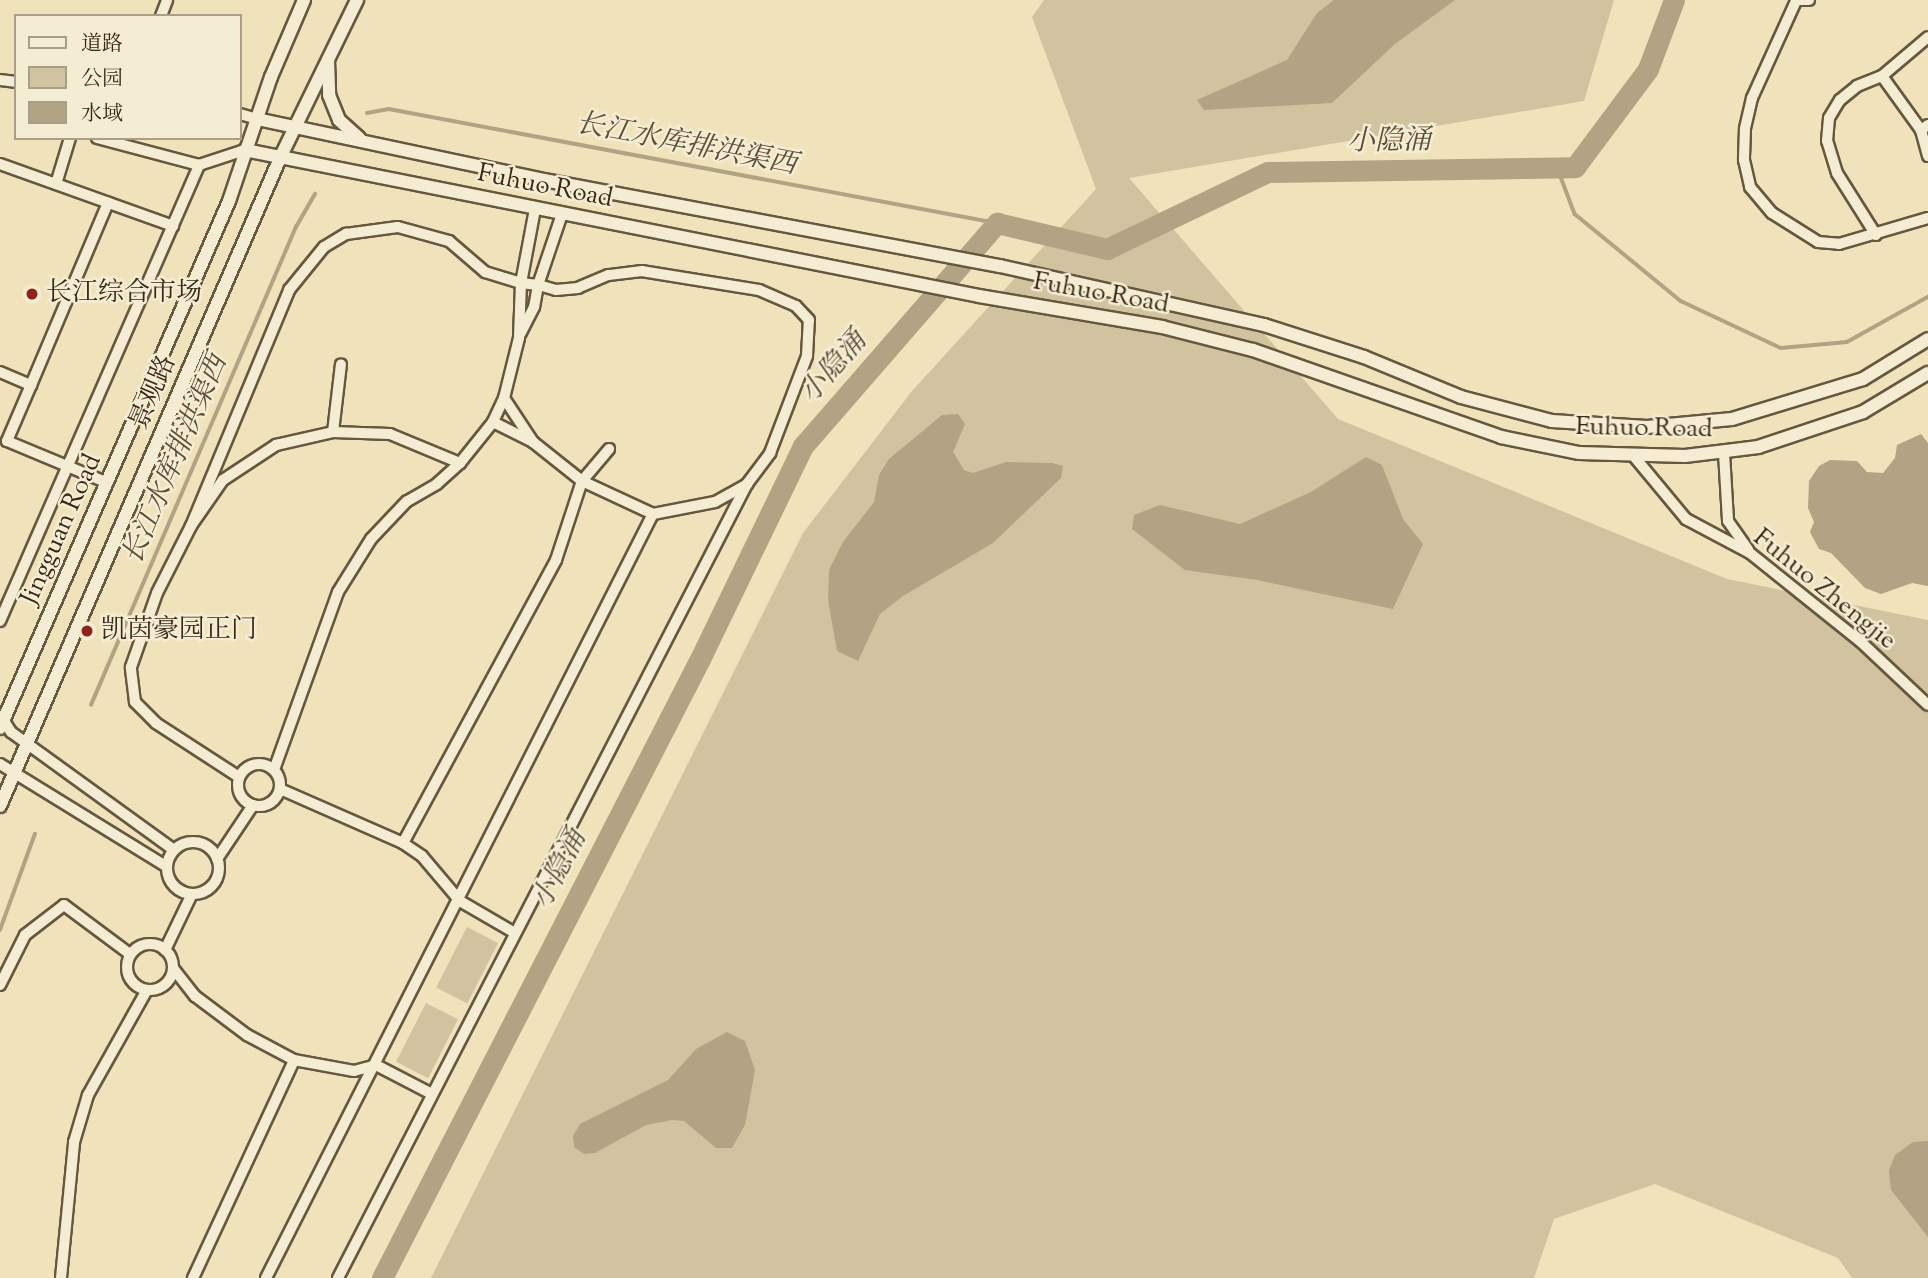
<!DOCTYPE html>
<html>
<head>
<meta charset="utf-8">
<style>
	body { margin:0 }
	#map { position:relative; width:1928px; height:1278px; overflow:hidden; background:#f0e3bb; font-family:"Sorts Mill Goudy","Noto Serif SC",serif }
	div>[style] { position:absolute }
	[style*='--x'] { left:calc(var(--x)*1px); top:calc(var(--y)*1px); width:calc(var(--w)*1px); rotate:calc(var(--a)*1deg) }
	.green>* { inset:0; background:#d1c39f; transform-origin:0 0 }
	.water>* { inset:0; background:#b1a383 }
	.stream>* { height:3.5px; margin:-1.75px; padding:0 1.75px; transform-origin:1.75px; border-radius:1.75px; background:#b1a383 }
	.river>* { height:21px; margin:-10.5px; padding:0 10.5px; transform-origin:10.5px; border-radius:10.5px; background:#b1a383 }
	.roads { filter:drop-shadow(2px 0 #66573f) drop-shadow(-2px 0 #66573f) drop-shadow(0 2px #66573f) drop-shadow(0 -2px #66573f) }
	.minor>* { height:10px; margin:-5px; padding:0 5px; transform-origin:5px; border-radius:5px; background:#f5edd3 }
	.minor>.ring { margin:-5px; padding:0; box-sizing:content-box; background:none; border:10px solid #f5edd3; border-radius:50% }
	.tertiary>* { height:12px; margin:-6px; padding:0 6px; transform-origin:6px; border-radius:6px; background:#f5edd3 }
	.secondary>* { height:12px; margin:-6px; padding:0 6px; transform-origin:6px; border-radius:6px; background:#f5edd3 }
	.dots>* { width:19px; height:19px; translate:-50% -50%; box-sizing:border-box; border:4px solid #f5edd3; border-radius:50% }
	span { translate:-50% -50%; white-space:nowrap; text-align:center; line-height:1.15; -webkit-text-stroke:5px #f5edd3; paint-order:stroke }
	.street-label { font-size:26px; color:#382816 }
	.poi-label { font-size:26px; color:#382816 }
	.left { translate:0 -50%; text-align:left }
	.water-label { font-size:28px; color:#5c4d37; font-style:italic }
	.legend { position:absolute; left:14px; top:14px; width:228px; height:126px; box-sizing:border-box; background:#f5edd3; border:2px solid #a99e87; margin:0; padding:9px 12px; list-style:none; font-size:21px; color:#382816 }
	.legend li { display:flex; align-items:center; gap:14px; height:35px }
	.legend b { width:35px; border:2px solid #a99e87 }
</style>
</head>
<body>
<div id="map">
	<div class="green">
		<i style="clip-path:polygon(1044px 0,1614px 0,1584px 101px,1129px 178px,1338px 419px,1727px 579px,1928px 620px,1928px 1278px,1852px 1278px,1838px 1258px,1655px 1184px,1554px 1219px,1534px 1278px,431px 1278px,803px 533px,912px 391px,1096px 189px,1032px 17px)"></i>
		<i style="left:467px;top:927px;width:35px;height:68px;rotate:27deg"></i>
		<i style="left:426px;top:1003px;width:36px;height:66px;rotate:27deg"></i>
	</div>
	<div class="water">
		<i style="clip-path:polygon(1334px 0,1455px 0,1395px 44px,1332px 103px,1204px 110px,1197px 100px,1287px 60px,1317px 13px)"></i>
		<i style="clip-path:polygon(958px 414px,965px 424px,953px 452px,964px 470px,973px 473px,1006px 462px,1052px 463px,1063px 466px,1061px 478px,993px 543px,903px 596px,880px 614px,858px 661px,837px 651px,828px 600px,829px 570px,843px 542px,874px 502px,879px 475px,889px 459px,942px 415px)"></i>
		<i style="clip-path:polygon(1921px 434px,1928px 443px,1928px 586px,1912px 583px,1881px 594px,1865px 588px,1831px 553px,1819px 549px,1810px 532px,1814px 522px,1808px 508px,1809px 481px,1819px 466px,1830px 460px,1857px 461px,1867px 472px,1883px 473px,1895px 458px,1897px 445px)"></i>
		<i style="clip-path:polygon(1366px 457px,1382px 465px,1403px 519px,1423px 544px,1393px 609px,1257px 580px,1185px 570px,1132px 529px,1134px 515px,1160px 505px,1240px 524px,1311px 492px)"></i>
		<i style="clip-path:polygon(727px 1032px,745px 1041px,755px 1070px,745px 1125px,732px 1148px,716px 1148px,684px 1121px,672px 1120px,646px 1125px,595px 1153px,584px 1154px,574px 1147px,573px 1136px,580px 1124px,668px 1080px,696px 1049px)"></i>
		<i style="clip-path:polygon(1928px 1141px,1928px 1237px,1891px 1190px,1889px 1171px,1895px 1155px,1913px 1142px)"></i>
	</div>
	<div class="stream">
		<i style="--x:367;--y:113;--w:22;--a:-10"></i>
		<i style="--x:389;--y:109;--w:619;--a:10.62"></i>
		<i style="--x:1558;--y:169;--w:48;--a:69.3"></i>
		<i style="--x:1575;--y:214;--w:137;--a:39.4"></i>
		<i style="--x:1681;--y:301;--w:110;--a:25.2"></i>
		<i style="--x:1781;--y:348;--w:66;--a:-5.2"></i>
		<i style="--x:1847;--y:342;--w:93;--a:-29.1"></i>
		<i style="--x:91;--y:705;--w:520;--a:-66.79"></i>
		<i style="--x:296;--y:227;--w:38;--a:-60"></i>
		<i style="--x:0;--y:930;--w:102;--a:-70"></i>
	</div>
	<div class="river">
		<i style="--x:382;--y:1278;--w:696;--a:-62.81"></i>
		<i style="--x:700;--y:659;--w:237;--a:-64.2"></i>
		<i style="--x:803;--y:446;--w:296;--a:-49"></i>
		<i style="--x:997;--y:223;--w:113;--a:13.3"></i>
		<i style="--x:1107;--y:249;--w:178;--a:-25.6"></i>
		<i style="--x:1268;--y:172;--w:307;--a:-0.9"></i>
		<i style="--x:1575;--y:167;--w:122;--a:-53.3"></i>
		<i style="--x:1648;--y:69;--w:74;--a:-69.4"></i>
	</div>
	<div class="roads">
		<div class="minor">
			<i style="--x:1796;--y:0;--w:13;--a:0"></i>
			<i style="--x:1796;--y:1;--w:107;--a:114.4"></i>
			<i style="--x:1752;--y:98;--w:32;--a:103"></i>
			<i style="--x:1745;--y:129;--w:31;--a:92"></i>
			<i style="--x:1744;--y:160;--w:28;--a:77"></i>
			<i style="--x:1750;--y:187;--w:34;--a:50"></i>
			<i style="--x:1772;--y:213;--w:54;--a:32.2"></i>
			<i style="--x:1818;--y:242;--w:21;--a:5"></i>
			<i style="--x:1839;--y:244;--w:93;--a:-16.3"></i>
			<i style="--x:161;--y:16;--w:17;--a:-69"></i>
			<i style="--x:1882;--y:76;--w:60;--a:-40.3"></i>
			<i style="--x:0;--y:80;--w:16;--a:7"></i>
			<i style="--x:240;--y:114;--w:18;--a:16"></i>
			<i style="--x:1928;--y:125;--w:9;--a:144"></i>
			<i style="--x:1921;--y:130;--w:27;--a:75"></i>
			<i style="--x:97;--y:138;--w:106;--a:14.8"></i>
			<i style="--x:0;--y:164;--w:184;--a:19.7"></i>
			<i style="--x:56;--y:184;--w:48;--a:-73.1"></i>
			<i style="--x:535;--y:209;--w:75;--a:100.7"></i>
			<i style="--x:521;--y:283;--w:17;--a:7"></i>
			<i style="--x:538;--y:285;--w:75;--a:-71.3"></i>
			<i style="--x:1876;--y:235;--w:73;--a:-122.2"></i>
			<i style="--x:1837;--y:173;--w:34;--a:-107"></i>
			<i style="--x:1827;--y:141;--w:23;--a:-85"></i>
			<i style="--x:1829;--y:118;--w:21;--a:-59"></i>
			<i style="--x:1840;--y:100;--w:22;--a:-39"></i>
			<i style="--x:1857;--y:86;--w:27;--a:-22"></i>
			<i style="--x:1882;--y:76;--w:67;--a:54.2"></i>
			<i style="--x:0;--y:372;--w:34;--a:23"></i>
			<i style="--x:31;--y:385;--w:198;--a:-67.1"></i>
			<i style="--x:31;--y:385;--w:61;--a:113.2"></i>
			<i style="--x:7;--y:441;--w:109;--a:22.6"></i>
			<i style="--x:504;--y:398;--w:53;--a:56.6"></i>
			<i style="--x:533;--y:442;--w:63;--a:38.5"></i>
			<i style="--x:582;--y:481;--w:78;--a:24.9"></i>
			<i style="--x:653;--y:514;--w:63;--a:-11"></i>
			<i style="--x:715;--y:502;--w:37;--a:-29"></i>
			<i style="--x:747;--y:484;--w:39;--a:-53"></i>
			<i style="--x:770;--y:453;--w:104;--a:-69.1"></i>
			<i style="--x:807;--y:356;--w:36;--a:-87"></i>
			<i style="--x:809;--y:320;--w:19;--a:-133"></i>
			<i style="--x:796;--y:306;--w:40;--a:-156.6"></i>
			<i style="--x:759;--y:290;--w:119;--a:-170.8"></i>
			<i style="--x:642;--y:271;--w:34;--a:173"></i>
			<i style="--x:608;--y:275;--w:33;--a:157"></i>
			<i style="--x:578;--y:288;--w:22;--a:175"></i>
			<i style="--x:556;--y:290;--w:19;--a:-164"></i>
			<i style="--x:538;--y:285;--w:22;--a:100"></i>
			<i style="--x:534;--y:307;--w:30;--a:117"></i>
			<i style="--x:493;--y:422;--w:45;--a:26.6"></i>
			<i style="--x:333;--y:432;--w:68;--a:-83.3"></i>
			<i style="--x:1724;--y:453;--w:68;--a:86.6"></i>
			<i style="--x:1728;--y:521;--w:35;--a:55"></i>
			<i style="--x:1632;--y:454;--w:85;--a:50.3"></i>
			<i style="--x:1686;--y:519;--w:72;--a:28"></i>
			<i style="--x:1750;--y:553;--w:141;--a:38.7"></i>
			<i style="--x:1860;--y:641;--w:93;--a:43.3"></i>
			<i style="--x:191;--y:526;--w:256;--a:-67.4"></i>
			<i style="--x:289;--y:290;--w:55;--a:-50.9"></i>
			<i style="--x:324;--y:247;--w:26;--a:-31"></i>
			<i style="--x:346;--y:234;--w:52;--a:-7.7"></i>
			<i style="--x:398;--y:227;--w:53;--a:15.4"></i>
			<i style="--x:449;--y:241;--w:48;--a:40.7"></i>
			<i style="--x:485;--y:272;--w:38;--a:17"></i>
			<i style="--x:521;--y:283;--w:55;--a:92.1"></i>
			<i style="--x:519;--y:338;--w:62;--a:104"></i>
			<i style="--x:504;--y:398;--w:26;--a:115"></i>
			<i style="--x:493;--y:422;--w:53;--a:128.8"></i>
			<i style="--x:460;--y:463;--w:31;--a:138"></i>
			<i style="--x:437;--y:484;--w:34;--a:150"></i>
			<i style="--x:407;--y:501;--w:52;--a:133.5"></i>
			<i style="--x:371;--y:539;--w:62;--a:121.9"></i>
			<i style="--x:338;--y:592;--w:189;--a:109.8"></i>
			<i style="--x:0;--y:621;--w:498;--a:-66.4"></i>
			<i style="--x:199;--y:165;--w:48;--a:-18.1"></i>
			<i style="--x:1;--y:716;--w:19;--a:58"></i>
			<i style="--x:11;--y:732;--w:201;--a:35.9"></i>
			<i class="ring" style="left:238px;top:764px;width:32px;height:32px"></i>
			<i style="--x:0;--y:764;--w:195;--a:31.6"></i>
			<i style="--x:239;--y:777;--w:99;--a:-147"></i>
			<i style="--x:156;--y:723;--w:30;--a:-135"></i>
			<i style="--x:135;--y:702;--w:35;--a:-97"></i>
			<i style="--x:131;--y:667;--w:78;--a:-70.6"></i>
			<i style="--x:157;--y:593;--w:75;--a:-63.1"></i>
			<i style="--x:191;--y:526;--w:56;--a:-55.2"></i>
			<i style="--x:223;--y:480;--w:64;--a:-33.4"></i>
			<i style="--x:276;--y:445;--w:58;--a:-12.8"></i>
			<i style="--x:333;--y:432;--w:57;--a:2"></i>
			<i style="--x:390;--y:434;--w:76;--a:22.5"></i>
			<i style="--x:280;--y:789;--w:134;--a:23.7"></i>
			<i class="ring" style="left:167px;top:842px;width:42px;height:42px"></i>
			<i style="--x:217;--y:859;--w:65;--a:-56.3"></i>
			<i style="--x:515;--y:933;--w:64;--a:-149.8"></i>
			<i style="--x:460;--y:901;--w:59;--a:-130.2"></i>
			<i style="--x:422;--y:856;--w:23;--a:-146"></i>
			<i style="--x:403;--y:843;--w:322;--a:-61.6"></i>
			<i style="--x:556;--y:560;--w:83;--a:-71.8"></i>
			<i style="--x:582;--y:481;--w:42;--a:-49.8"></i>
			<i class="ring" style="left:127px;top:944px;width:36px;height:36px"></i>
			<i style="--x:165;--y:950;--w:62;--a:-64.3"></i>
			<i style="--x:173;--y:968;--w:36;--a:52"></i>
			<i style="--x:195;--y:996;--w:65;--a:36.9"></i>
			<i style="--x:247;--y:1035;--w:53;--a:28"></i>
			<i style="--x:294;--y:1060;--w:61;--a:10.4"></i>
			<i style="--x:354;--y:1071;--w:23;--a:-15"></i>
			<i style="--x:376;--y:1065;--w:63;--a:27.4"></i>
			<i style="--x:0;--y:985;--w:56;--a:-63.4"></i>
			<i style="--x:25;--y:935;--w:49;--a:-37.6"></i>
			<i style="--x:64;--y:905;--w:82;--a:36.6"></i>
			<i style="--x:61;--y:1278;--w:137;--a:-84.5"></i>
			<i style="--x:74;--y:1142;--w:49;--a:-73.4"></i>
			<i style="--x:88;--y:1095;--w:120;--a:-60.7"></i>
			<i style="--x:193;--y:1278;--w:240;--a:-65.1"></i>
			<i style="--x:266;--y:1278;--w:856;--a:-63.14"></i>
			<i style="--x:338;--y:1278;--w:893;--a:-62.75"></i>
		</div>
		<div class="tertiary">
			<i style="--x:328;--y:60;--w:35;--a:88"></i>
			<i style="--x:329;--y:95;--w:27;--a:68"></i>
			<i style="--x:339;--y:120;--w:27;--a:42"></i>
			<i style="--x:257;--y:119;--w:293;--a:12"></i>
			<i style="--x:544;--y:180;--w:464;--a:10.7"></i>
			<i style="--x:1000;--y:266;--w:271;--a:12.6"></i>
			<i style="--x:1264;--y:325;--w:105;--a:17.7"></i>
			<i style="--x:1364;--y:357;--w:105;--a:22.4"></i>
			<i style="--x:1461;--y:397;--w:94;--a:14.8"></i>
			<i style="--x:1552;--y:421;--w:95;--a:3.6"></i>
			<i style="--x:1647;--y:427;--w:85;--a:-5.4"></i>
			<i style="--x:1732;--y:419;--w:137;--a:-17"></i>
			<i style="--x:1863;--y:379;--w:76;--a:-31.6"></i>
			<i style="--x:245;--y:150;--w:748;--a:11.25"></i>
			<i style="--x:979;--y:296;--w:186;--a:9.6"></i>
			<i style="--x:1162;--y:327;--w:94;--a:14.2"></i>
			<i style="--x:1253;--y:350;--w:263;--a:19.3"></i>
			<i style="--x:1501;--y:437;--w:80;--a:11.6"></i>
			<i style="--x:1579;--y:453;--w:106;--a:1.6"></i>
			<i style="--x:1685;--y:456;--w:74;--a:-7"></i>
			<i style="--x:1758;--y:447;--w:111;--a:-18.4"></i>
			<i style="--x:1863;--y:412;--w:76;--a:-31"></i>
		</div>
		<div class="secondary">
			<i style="--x:0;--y:728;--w:575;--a:-66.51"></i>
			<i style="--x:229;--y:201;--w:131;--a:-71.3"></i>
			<i style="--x:271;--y:77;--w:84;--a:-66.8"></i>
			<i style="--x:0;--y:806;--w:706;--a:-66.63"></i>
			<i style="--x:280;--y:158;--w:176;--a:-64"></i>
		</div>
	</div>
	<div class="dots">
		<i style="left:32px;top:294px;background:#8f2418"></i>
		<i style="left:87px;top:631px;background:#8f2418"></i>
	</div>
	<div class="street-label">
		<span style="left:545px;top:187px;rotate:11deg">Fuhuo Road</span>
		<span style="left:1101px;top:294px;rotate:10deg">Fuhuo Road</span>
		<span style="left:154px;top:393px;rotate:-67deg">景观路</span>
		<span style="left:1644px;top:429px;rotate:1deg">Fuhuo Road</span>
		<span style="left:62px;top:530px;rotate:-66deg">Jingguan Road</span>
		<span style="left:1824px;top:590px;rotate:39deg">Fuhuo Zhengjie</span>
	</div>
	<div class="poi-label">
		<span class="left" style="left:46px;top:294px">长江综合市场</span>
		<span class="left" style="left:101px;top:631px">凯茵豪园正门</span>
	</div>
	<div class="water-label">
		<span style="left:1389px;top:142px;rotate:-1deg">小隐涌</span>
		<span style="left:686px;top:145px;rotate:11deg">长江水库排洪渠西</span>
		<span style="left:834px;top:368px;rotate:-49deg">小隐涌</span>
		<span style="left:176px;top:460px;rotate:-67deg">长江水库排洪渠西</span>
		<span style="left:560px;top:870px;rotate:-63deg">小隐涌</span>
	</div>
	<ul class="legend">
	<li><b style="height:9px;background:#f5edd3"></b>道路</li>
	<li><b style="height:19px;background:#d1c39f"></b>公园</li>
	<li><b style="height:19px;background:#b1a383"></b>水域</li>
	</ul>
</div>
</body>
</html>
